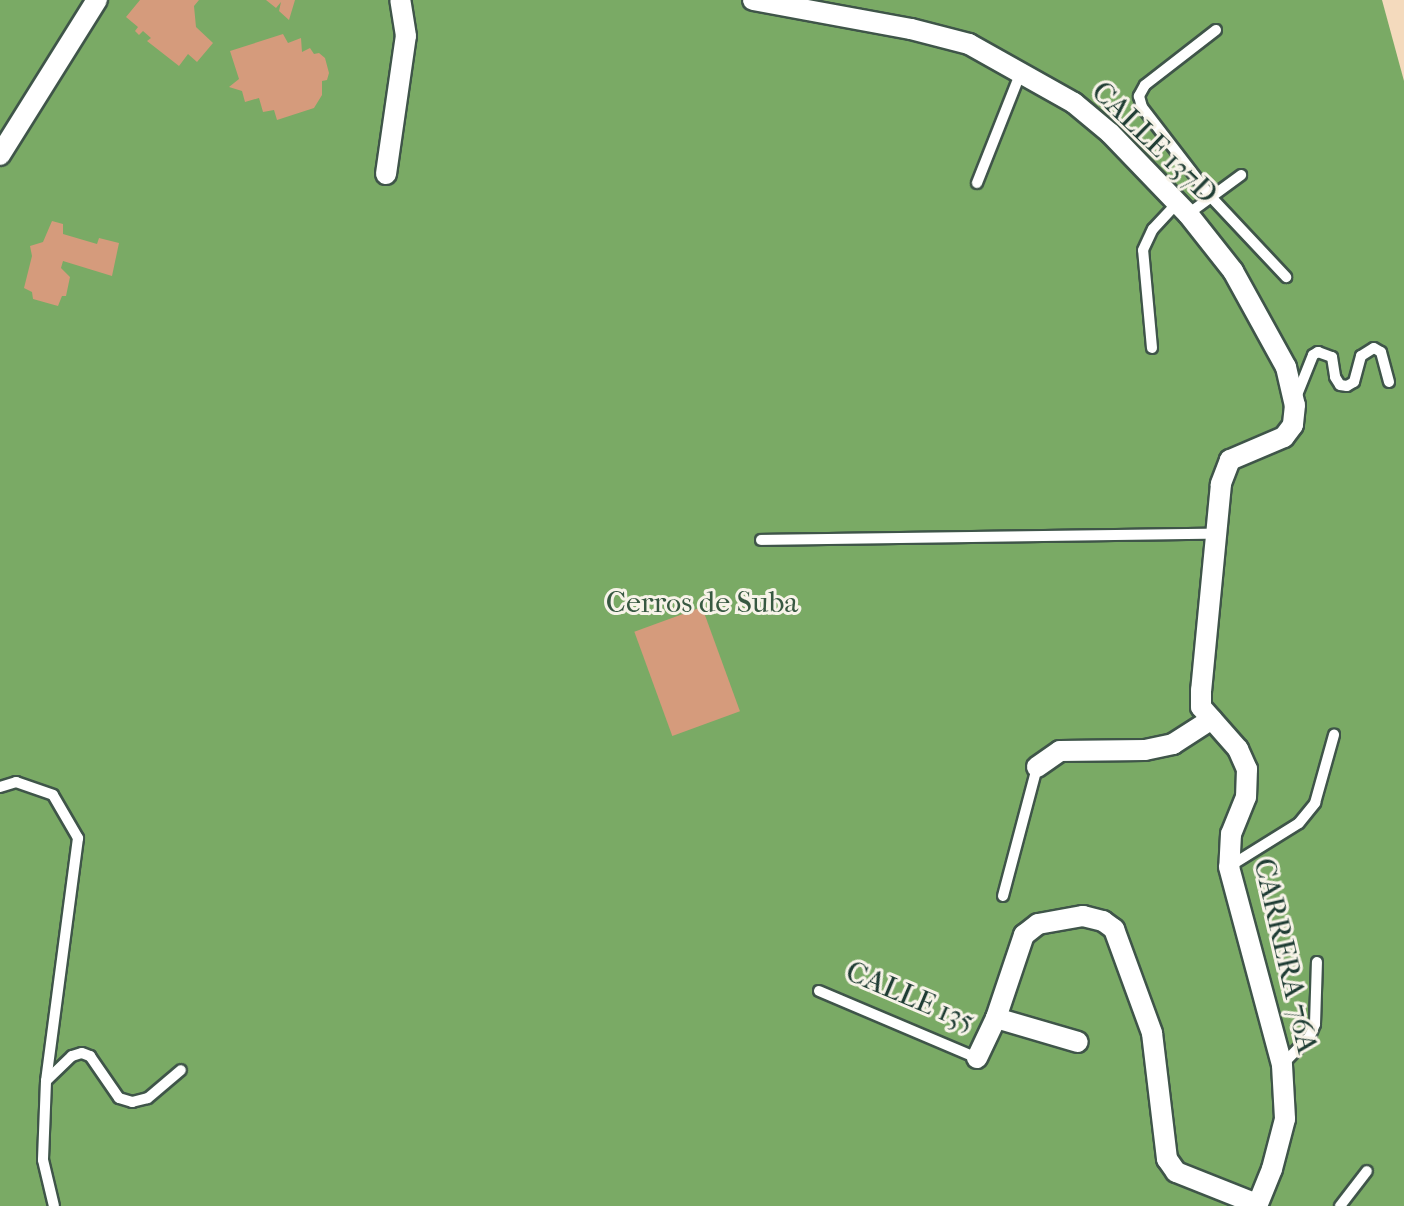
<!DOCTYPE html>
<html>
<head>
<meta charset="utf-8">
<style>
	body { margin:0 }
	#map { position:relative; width:1404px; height:1206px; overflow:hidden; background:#f4dabd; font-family:"IM FELL French Canon",serif }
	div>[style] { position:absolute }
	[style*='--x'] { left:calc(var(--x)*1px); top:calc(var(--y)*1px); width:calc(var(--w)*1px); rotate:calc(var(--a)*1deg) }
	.forest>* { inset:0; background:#7aaa65 }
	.building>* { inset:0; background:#d59b7c; transform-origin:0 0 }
	.roads { filter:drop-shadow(2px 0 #3f5549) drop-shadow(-2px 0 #3f5549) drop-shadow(0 2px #3f5549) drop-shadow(0 -2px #3f5549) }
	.service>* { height:10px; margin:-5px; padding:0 5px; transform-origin:5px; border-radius:5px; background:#fff }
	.minor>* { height:20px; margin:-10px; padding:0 10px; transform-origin:10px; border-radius:10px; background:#fff }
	span { translate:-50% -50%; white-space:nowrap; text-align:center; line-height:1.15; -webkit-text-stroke:6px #f7f3e8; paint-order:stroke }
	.street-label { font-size:30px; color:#1f3d34 }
	.park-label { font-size:30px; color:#375841 }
</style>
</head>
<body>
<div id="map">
	<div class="forest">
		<i style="clip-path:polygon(0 0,1382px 0,1404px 81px,1404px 1206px,0 1206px)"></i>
	</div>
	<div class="building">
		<i style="clip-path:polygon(140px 0,199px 0,194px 6px,196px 27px,213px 43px,197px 62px,188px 54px,179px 66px,147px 41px,151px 38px,143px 31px,139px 35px,135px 31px,138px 27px,126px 17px)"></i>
		<i style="clip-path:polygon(266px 0,295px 0,289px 20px,279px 11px,281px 2px,276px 8px)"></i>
		<i style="clip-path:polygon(283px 34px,288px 43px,301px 38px,302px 52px,310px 48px,314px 54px,319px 53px,325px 58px,329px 73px,327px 80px,322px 81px,322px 95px,314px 108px,277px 120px,274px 110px,263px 112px,259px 98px,245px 102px,242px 91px,229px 87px,239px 79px,230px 51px)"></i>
		<i style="clip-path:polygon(52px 221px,63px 224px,63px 234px,97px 244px,99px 238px,119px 243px,112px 276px,63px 261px,61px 268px,70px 277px,66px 296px,62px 296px,58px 306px,33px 299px,32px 292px,24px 288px,32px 256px,30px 246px,43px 242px)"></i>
		<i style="left:702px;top:607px;width:111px;height:72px;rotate:70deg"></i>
	</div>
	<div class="roads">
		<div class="service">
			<i style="--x:1216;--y:30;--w:90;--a:142.2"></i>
			<i style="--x:1145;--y:85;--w:13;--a:119"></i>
			<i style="--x:1139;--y:96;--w:11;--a:75"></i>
			<i style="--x:1142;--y:107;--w:113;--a:52.5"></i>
			<i style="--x:1211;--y:197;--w:110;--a:46.8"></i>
			<i style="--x:977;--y:183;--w:119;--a:-68.4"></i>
			<i style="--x:1188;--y:214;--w:66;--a:-36.3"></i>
			<i style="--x:1152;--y:348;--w:98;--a:-95.2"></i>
			<i style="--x:1143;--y:250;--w:23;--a:-65"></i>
			<i style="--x:1153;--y:229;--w:35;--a:-47"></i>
			<i style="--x:1297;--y:395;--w:43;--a:-68.2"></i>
			<i style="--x:1313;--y:355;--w:6;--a:-31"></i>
			<i style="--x:1318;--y:352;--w:15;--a:20"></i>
			<i style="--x:1332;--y:357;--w:20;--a:81"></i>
			<i style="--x:1335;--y:377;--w:9;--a:58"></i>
			<i style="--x:1340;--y:385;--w:7;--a:8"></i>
			<i style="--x:1347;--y:386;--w:8;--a:-30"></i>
			<i style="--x:1354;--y:382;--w:27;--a:-75"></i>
			<i style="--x:1361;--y:356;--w:15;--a:-32"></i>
			<i style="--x:1374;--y:348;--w:8;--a:30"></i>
			<i style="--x:1381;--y:352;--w:31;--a:75"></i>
			<i style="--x:761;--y:540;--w:457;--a:-0.8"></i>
			<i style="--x:0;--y:787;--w:17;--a:-17"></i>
			<i style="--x:16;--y:782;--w:39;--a:19"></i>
			<i style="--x:53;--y:795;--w:50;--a:59.8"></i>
			<i style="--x:78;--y:838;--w:245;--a:97.5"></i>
			<i style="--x:46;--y:1081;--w:79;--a:92.2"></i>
			<i style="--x:43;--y:1160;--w:47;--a:76.6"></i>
			<i style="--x:1230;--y:866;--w:81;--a:-31.9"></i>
			<i style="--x:1299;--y:823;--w:26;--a:-51"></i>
			<i style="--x:1315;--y:803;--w:71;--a:-74.4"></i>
			<i style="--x:1003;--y:896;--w:133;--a:-75.2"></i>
			<i style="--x:819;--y:991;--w:172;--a:23"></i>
			<i style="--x:1283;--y:1064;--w:39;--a:-46"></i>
			<i style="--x:1310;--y:1036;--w:13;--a:-67"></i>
			<i style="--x:1315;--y:1024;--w:62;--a:-88.2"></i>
			<i style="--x:46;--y:1081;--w:36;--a:-44"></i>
			<i style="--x:72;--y:1056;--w:10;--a:-17"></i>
			<i style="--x:82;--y:1053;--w:9;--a:21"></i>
			<i style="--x:90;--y:1056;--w:51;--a:55.4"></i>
			<i style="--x:119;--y:1098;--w:14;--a:17"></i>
			<i style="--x:132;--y:1102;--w:16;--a:-14"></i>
			<i style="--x:148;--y:1098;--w:43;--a:-40.3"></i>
			<i style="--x:1340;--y:1206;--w:44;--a:-52.4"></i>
		</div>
		<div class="minor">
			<i style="--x:753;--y:0;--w:161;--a:10.4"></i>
			<i style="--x:911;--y:29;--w:60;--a:14.5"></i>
			<i style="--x:969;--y:44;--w:120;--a:29.3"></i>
			<i style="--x:1074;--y:103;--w:47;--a:39.8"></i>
			<i style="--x:1110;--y:133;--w:112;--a:46.1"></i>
			<i style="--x:1188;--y:214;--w:73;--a:51.7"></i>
			<i style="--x:1233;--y:271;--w:110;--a:61.1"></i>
			<i style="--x:1286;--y:367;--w:39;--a:77"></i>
			<i style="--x:1295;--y:405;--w:20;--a:96"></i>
			<i style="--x:1293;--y:425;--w:15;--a:127"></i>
			<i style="--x:1284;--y:437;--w:59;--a:156.9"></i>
			<i style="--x:1230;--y:460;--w:26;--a:111"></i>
			<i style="--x:1221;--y:484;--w:207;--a:95.5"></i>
			<i style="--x:1201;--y:690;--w:17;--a:90"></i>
			<i style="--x:1201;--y:707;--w:56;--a:48.6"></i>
			<i style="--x:1238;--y:749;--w:22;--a:66"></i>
			<i style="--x:1247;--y:769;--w:28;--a:92"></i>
			<i style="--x:1246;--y:797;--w:40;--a:112"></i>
			<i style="--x:1231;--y:834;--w:33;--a:93"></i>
			<i style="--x:1229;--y:867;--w:205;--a:75"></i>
			<i style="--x:1282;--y:1065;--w:54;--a:86.8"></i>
			<i style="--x:1285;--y:1119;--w:52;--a:104.6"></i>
			<i style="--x:1272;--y:1169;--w:40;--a:112"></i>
			<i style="--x:0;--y:155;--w:183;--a:-58"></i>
			<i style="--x:386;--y:174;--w:139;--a:-81.8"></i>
			<i style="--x:406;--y:36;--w:36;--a:-99"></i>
			<i style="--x:1037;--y:767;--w:28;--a:-35"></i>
			<i style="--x:1060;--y:751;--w:85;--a:-0.7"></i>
			<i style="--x:1145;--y:750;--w:29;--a:-12"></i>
			<i style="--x:1173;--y:744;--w:46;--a:-32.7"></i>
			<i style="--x:996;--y:1018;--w:85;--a:16.3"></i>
			<i style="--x:977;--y:1058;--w:44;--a:-64.6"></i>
			<i style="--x:996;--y:1018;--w:88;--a:-71.4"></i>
			<i style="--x:1024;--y:935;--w:18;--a:-38"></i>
			<i style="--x:1038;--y:924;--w:46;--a:-10.1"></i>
			<i style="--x:1083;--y:916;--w:21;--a:14"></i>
			<i style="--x:1103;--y:921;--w:14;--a:36"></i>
			<i style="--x:1114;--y:929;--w:111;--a:69.9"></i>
			<i style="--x:1152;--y:1033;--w:127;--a:83.2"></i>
			<i style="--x:1167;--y:1159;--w:16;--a:55"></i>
			<i style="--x:1176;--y:1172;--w:87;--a:21.6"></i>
		</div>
	</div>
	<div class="street-label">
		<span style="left:1154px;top:143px;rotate:44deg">CALLE 137D</span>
		<span style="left:1285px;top:956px;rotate:77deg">CARRERA 76A</span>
		<span style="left:910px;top:997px;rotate:23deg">CALLE 135</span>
	</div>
	<div class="park-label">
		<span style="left:702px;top:603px">Cerros de Suba</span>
	</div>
</div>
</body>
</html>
